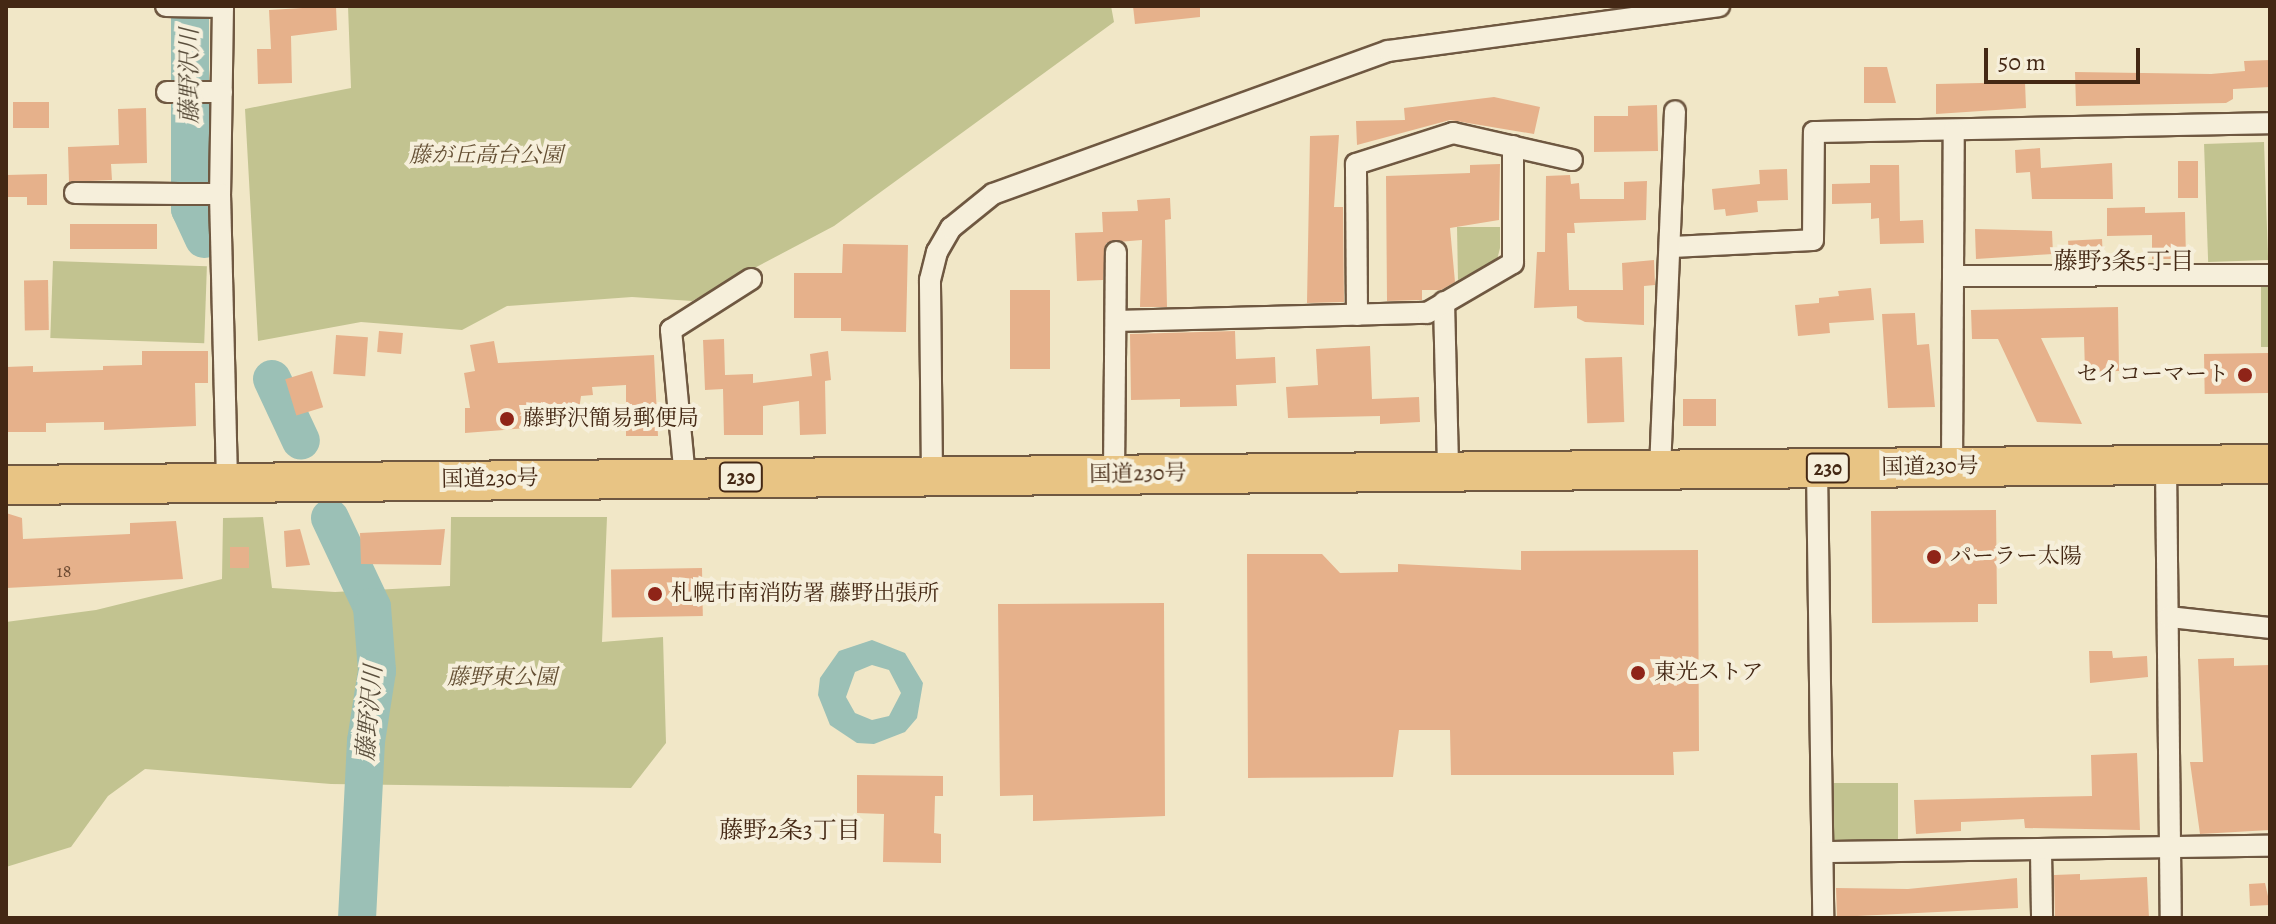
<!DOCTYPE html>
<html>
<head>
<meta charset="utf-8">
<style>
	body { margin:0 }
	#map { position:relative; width:2276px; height:924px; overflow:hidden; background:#f1e7c7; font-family:Alegreya,"Noto Serif JP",serif }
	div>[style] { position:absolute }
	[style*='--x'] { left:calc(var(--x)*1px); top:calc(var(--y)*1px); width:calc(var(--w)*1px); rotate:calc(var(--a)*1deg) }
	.green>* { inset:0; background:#c2c390; transform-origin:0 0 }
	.water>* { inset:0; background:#9bc0b6 }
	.river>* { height:38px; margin:-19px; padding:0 19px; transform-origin:19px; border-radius:19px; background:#9bc0b6 }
	.building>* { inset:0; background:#e6b18b; transform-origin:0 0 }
	.roads { filter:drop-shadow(2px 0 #6f5841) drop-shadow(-2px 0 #6f5841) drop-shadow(0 2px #6f5841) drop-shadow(0 -2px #6f5841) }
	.street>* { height:20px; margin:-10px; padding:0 10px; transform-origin:10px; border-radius:10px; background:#f6efdb }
	.highway>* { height:38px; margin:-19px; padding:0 19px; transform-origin:19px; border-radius:19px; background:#e8c484 }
	.dots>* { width:22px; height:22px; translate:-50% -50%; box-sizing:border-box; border:4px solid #f6efdb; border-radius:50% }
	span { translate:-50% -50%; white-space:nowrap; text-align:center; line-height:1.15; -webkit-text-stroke:8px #f6efdb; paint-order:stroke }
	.number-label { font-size:18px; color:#6c4a32 }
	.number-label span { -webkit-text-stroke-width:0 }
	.shield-label span { padding:2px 6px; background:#f6efdb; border:2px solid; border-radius:6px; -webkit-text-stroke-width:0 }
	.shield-label { font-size:20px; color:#442814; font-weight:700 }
	.park-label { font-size:22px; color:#644f33; font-style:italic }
	.poi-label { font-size:22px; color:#442814 }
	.right { translate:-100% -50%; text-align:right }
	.left { translate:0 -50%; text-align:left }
	.street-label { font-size:22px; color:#442814 }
	.water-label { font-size:24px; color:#5a4e3c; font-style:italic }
	.neighbourhood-label { font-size:24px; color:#442814 }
	.frame { position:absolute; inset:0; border:8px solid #442814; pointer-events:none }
	.scale { position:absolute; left:1984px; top:48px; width:156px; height:36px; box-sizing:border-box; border:4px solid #442814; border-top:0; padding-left:10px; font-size:24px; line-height:28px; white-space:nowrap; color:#442814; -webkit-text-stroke:6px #f6efdb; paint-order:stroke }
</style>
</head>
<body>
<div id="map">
	<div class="green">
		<i style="clip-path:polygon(348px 6px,1111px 6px,1114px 22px,834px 226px,692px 301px,632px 297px,507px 306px,462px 330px,361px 322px,258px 341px,245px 109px,351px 88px)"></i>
		<i style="left:2264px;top:142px;width:118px;height:60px;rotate:88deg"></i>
		<i style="clip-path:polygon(1457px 227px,1500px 227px,1500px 248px,1497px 260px,1458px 280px)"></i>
		<i style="left:53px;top:261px;width:154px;height:77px;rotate:2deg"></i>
		<i style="left:2261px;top:287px;width:9px;height:60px"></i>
		<i style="clip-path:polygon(263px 517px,272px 588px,335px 592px,450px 586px,451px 517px,607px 517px,602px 642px,663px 637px,666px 743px,631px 788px,331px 784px,145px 769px,108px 796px,71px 847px,6px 867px,6px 622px,96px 610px,222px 579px,223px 518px)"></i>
		<i style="left:1834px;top:783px;width:64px;height:57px"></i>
	</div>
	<div class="water">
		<i style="clip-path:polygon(evenodd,872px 640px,905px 653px,923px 683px,917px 718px,905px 732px,874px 744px,857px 743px,830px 725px,818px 695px,820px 678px,839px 651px,872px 640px,872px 665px,889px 670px,901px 693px,889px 716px,872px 720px,855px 713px,846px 697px,855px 672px,872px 665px)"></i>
	</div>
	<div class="river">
		<i style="--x:190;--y:6;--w:203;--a:90"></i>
		<i style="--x:190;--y:209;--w:33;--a:65"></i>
		<i style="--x:272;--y:379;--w:68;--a:64.9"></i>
		<i style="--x:330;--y:518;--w:98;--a:64.7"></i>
		<i style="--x:372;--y:607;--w:64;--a:85.5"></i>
		<i style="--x:377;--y:671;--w:71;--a:98.9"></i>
		<i style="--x:366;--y:741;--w:177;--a:92.9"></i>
	</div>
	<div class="building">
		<i style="clip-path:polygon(336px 6px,337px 30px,291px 36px,292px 83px,258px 84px,257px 49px,271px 49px,269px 10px)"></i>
		<i style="clip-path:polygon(1133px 6px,1200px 6px,1200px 17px,1135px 24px)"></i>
		<i style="clip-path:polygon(2270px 60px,2270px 87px,2233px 89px,2233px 99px,2226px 103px,2076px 106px,2075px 72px,2211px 74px,2245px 71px,2244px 61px)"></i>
		<i style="clip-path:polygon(1864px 67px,1887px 67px,1896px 103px,1864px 103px)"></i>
		<i style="clip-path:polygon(2025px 82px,2026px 108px,1936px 114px,1936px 84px)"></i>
		<i style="clip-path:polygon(1494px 97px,1540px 107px,1534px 134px,1450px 120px,1357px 145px,1356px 121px,1405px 120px,1404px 108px)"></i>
		<i style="left:13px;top:102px;width:36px;height:26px"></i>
		<i style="clip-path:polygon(1657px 105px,1658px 151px,1594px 152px,1594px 116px,1628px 116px,1628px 106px)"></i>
		<i style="clip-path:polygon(146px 108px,147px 163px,111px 164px,112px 180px,69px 182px,68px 147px,119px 145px,118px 109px)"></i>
		<i style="clip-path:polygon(1339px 135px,1334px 207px,1343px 207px,1344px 302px,1307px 303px,1310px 136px)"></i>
		<i style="clip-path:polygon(2040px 148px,2041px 168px,2112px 163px,2113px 199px,2032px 199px,2030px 172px,2016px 173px,2015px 150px)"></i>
		<i style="left:2178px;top:161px;width:20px;height:37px"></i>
		<i style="clip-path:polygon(1500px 164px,1499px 220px,1450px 228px,1455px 282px,1441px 290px,1422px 290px,1422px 300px,1387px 301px,1386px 176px,1470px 173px,1470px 165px)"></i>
		<i style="clip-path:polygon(1870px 165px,1899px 165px,1900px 221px,1923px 220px,1924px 243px,1880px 244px,1879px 218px,1871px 219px,1871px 203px,1832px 204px,1832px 184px,1870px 183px)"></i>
		<i style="clip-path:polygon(1787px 169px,1788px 200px,1757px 201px,1758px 212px,1726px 216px,1725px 209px,1714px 210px,1712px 189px,1760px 184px,1759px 170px)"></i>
		<i style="clip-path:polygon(47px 174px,47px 205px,27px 205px,27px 197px,6px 197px,6px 175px)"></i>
		<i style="clip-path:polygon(1570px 175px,1571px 184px,1579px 183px,1580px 199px,1624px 199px,1624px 182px,1647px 181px,1646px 220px,1574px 223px,1575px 233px,1567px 233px,1569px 290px,1623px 290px,1622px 263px,1654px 260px,1655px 285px,1644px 286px,1644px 325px,1585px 322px,1577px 318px,1577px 306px,1534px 308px,1537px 252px,1545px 252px,1546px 176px)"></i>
		<i style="clip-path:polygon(1170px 198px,1171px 219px,1165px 220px,1167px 307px,1140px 307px,1142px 240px,1106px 243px,1103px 280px,1077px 281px,1075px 233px,1103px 232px,1102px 212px,1138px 211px,1137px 200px)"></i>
		<i style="clip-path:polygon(2145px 207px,2145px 213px,2185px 212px,2186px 259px,2152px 259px,2152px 235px,2107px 236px,2107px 208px)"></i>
		<i style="left:70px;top:224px;width:87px;height:25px"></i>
		<i style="clip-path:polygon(1975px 229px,2052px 231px,2053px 254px,1976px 259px)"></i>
		<i style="left:2102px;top:239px;width:20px;height:34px;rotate:87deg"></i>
		<i style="clip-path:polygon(843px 244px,908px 245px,906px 332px,841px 331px,841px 318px,794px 318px,794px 273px,842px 273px)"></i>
		<i style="left:48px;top:280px;width:50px;height:24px;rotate:89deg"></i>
		<i style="clip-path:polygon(1871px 288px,1874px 320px,1829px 323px,1830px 333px,1798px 336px,1795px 305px,1819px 303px,1819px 298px,1839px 296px,1838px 291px)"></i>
		<i style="left:1010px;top:290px;width:40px;height:79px"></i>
		<i style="clip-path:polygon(2118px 307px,2119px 371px,2085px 372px,2084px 337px,2041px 338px,2082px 424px,2037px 422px,1998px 339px,1972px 339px,1971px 310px)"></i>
		<i style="clip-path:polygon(1915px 313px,1917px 345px,1929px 344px,1935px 407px,1888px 408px,1882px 314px)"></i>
		<i style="left:379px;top:331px;width:24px;height:21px;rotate:5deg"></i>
		<i style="clip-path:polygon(1235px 331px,1236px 359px,1275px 357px,1276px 383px,1236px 385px,1237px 406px,1180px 407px,1180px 399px,1131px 400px,1130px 334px)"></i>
		<i style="left:336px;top:335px;width:32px;height:39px;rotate:4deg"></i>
		<i style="clip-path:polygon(724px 339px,725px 375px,753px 374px,753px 383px,812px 376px,810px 354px,828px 351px,831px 380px,825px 381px,826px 434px,800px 435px,799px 401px,763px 406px,763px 435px,724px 435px,723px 389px,705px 390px,703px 340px)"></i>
		<i style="clip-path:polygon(494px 341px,498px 363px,654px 355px,658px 436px,626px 436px,626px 385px,592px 387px,593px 395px,581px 396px,577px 424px,465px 433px,465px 408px,470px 408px,464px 373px,475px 371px,470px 345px)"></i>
		<i style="clip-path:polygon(1370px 346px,1372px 399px,1419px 397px,1420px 422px,1380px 424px,1380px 416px,1288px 418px,1286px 387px,1318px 385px,1316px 349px)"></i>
		<i style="clip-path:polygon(142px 351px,208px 351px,208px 383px,195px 383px,196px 426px,104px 430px,104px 422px,46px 423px,46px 432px,6px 432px,6px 367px,33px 366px,33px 372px,103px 370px,103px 366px,142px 365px)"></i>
		<i style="left:2268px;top:353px;width:40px;height:64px;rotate:89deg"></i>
		<i style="left:1622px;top:357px;width:65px;height:37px;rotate:88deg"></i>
		<i style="left:312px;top:371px;width:38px;height:28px;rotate:73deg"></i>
		<i style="left:1683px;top:399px;width:33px;height:27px"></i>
		<i style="clip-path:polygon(1996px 510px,1997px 604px,1978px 604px,1978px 622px,1872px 623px,1871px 511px)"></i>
		<i style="clip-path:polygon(6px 513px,22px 518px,23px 539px,130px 534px,130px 523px,176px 521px,183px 579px,6px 588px)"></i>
		<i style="clip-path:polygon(300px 529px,310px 565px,286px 567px,284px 531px)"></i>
		<i style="clip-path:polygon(445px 529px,441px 565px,361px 564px,360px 533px)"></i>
		<i style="left:230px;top:547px;width:19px;height:21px"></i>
		<i style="clip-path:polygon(1698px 550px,1699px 751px,1673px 752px,1674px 775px,1451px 775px,1450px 730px,1399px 730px,1393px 777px,1248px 778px,1247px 554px,1322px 554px,1340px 573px,1398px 572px,1398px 564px,1521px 570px,1521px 551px)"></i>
		<i style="left:702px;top:568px;width:48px;height:91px;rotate:89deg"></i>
		<i style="clip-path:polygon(1164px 603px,1165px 816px,1033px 821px,1033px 795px,1000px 796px,998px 604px)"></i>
		<i style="clip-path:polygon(2089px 651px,2112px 651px,2113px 658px,2147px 656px,2148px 677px,2090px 683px)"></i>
		<i style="clip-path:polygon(2234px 658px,2234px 666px,2270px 665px,2270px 830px,2200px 834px,2190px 762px,2203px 762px,2198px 659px)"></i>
		<i style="clip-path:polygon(2137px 753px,2140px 830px,2025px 828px,2024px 819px,1961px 822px,1961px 831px,1916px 834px,1914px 800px,2092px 796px,2091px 755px)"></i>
		<i style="clip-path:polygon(857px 775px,943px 776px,943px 796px,935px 796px,934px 833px,941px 834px,941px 863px,883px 862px,884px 814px,857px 813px)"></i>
		<i style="clip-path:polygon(2080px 874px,2080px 880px,2147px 877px,2149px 918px,2055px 918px,2054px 875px)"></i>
		<i style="clip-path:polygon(2017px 878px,2018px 908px,1837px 917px,1836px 888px,1908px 889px)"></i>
		<i style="clip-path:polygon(2265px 883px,2270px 905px,2250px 906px,2249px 884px)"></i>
	</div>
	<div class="roads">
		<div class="street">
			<i style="--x:166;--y:6;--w:57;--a:1"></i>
			<i style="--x:223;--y:6;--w:188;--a:90.9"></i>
			<i style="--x:220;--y:194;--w:288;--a:88.6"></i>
			<i style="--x:167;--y:92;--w:55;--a:0"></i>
			<i style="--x:75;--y:193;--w:105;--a:0.5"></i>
			<i style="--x:178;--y:194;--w:42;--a:0"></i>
			<i style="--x:1672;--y:247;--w:141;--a:-2.8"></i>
			<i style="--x:1813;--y:240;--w:108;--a:-89.5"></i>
			<i style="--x:1814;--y:132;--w:456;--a:-1.1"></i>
			<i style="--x:1953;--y:276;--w:317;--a:-0.2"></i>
			<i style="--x:1444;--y:302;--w:169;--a:88.6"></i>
			<i style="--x:1357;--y:315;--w:151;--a:-90.4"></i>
			<i style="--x:1356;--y:164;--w:102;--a:-17.7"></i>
			<i style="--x:1453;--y:133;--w:122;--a:12.8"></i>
			<i style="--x:1116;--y:321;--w:311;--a:-1.5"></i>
			<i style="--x:1427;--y:313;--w:99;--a:-30.2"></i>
			<i style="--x:1513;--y:263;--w:117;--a:-90"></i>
			<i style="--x:2166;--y:464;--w:454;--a:89.4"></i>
			<i style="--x:1952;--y:466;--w:335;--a:-89.7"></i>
			<i style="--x:1817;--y:468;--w:450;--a:89.2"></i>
			<i style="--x:1660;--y:469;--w:358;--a:-87.6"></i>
			<i style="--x:1114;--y:474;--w:222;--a:-89.5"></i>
			<i style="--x:932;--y:476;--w:196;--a:-90.6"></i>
			<i style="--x:930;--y:280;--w:29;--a:-76"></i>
			<i style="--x:937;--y:252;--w:28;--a:-60"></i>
			<i style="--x:951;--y:228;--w:54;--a:-39"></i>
			<i style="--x:993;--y:194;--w:420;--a:-19.9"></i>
			<i style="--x:1388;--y:51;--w:334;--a:-7.7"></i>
			<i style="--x:685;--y:478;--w:149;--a:-95.4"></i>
			<i style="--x:671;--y:330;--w:95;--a:-32.5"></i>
			<i style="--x:2169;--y:617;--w:102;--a:6.2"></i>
			<i style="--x:2041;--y:851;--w:67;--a:89.1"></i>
			<i style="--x:1823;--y:852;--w:447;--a:-0.8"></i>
		</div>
		<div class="highway">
			<i style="--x:6;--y:485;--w:2264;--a:-0.53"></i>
		</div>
	</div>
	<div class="dots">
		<i style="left:2245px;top:375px;background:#8f2418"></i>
		<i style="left:507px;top:419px;background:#8f2418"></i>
		<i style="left:1934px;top:557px;background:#8f2418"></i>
		<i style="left:655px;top:594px;background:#8f2418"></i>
		<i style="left:1638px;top:673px;background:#8f2418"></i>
	</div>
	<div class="number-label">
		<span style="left:64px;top:571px">18</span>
	</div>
	<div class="shield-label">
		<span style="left:1828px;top:468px">230</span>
		<span style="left:741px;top:477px">230</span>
	</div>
	<div class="park-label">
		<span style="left:486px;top:156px">藤が丘高台公園</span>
		<span style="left:502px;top:678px">藤野東公園</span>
	</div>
	<div class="poi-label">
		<span class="right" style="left:2229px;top:375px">セイコーマート</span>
		<span class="left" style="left:523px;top:419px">藤野沢簡易郵便局</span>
		<span class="left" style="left:1950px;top:557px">パーラー太陽</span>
		<span class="left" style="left:671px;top:594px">札幌市南消防署 藤野出張所</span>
		<span class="left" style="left:1654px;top:673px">東光ストア</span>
	</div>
	<div class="street-label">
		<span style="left:1930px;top:467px;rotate:-1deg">国道230号</span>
		<span style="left:1138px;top:474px;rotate:-1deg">国道230号</span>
		<span style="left:490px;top:479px;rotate:-1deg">国道230号</span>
	</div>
	<div class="water-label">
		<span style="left:190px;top:76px;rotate:-90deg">藤野沢川</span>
		<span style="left:370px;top:713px;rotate:-85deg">藤野沢川</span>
	</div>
	<div class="neighbourhood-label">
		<span style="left:2124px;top:262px">藤野3条5丁目</span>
		<span style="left:790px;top:831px">藤野2条3丁目</span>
	</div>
	<div class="frame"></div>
	<div class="scale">50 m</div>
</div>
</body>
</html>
